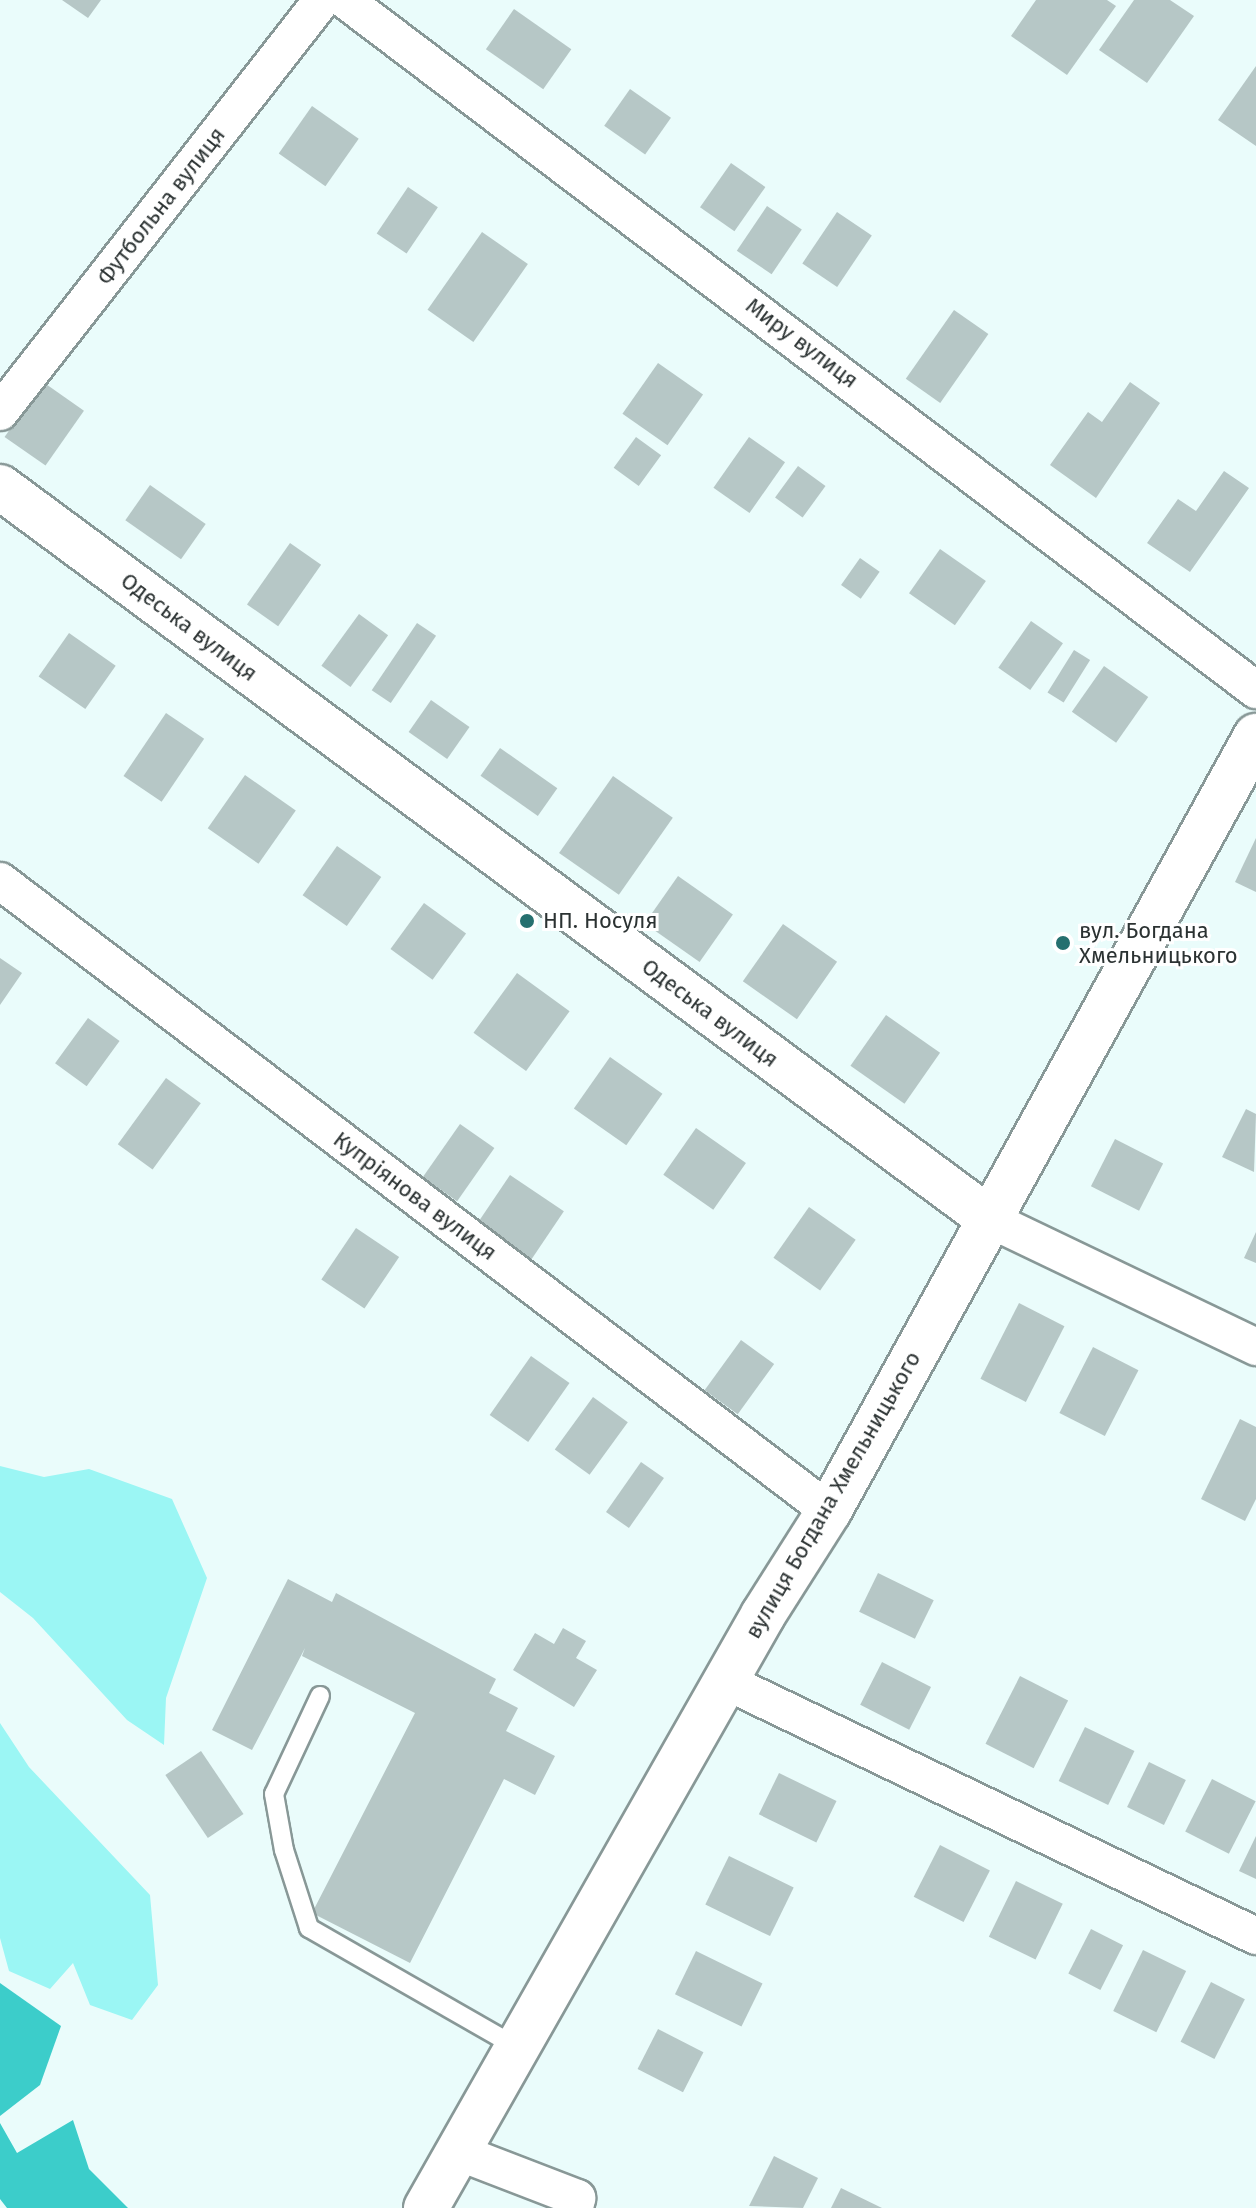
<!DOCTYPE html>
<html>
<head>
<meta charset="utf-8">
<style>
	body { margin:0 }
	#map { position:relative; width:1256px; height:2208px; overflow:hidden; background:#eafcfb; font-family:"Fira Sans",sans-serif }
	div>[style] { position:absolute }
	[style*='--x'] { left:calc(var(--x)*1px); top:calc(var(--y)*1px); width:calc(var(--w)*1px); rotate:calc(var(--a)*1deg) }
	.green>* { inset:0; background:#9bf6f4 }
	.water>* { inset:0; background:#3ccdca }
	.building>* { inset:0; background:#b6c7c6; transform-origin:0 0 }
	.roads { filter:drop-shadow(2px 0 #889897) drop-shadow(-2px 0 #889897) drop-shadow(0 2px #889897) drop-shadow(0 -2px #889897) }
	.service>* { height:18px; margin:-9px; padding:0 9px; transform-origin:9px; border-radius:9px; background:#fff }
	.minor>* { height:36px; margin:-18px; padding:0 18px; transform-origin:18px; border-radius:18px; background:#fff }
	.tertiary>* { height:44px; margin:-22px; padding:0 22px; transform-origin:22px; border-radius:22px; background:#fff }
	.dots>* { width:22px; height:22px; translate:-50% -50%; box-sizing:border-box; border:4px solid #fff; border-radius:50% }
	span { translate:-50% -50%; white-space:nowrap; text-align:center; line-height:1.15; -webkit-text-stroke:6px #fff; paint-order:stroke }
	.street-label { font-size:22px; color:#2b3232 }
	.poi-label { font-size:22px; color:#2b3232 }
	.left { translate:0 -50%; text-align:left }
</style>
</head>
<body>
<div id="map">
	<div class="green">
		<i style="clip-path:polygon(0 1466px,44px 1477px,89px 1469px,172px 1499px,207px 1578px,166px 1698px,164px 1745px,127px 1720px,33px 1618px,0 1592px)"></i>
		<i style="clip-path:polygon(0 1723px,29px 1767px,150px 1895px,158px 1985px,132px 2020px,90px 2005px,73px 1963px,50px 1989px,9px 1971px,0 1938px)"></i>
	</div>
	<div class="water">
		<i style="clip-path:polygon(0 1983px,61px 2026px,40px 2085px,0 2116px)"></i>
		<i style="clip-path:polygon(73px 2120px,89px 2169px,128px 2208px,7px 2208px,0 2199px,0 2123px,17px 2153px)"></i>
	</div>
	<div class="building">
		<i style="clip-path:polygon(62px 0,101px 0,88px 18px)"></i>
		<i style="clip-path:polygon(1036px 0,1107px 0,1116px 6px,1067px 75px,1011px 36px)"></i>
		<i style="clip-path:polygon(1134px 0,1170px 0,1194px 16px,1147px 83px,1099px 50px)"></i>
		<i style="left:514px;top:9px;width:70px;height:49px;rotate:35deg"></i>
		<i style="clip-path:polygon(1256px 66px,1256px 146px,1218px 120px)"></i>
		<i style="left:630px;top:89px;width:50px;height:45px;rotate:35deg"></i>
		<i style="left:312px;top:106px;width:57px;height:58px;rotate:35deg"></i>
		<i style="left:731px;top:163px;width:42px;height:54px;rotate:35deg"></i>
		<i style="left:408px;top:187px;width:36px;height:56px;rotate:34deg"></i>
		<i style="left:767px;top:206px;width:42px;height:54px;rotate:34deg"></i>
		<i style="left:837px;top:212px;width:42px;height:62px;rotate:34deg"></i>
		<i style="left:482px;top:232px;width:56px;height:95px;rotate:35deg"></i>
		<i style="left:954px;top:310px;width:42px;height:84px;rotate:35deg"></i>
		<i style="left:658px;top:363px;width:55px;height:62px;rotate:35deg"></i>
		<i style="left:43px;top:382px;width:50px;height:67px;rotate:35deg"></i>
		<i style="clip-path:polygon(1130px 382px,1160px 403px,1096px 498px,1050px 465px,1088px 412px,1102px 422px)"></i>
		<i style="left:636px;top:437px;width:31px;height:38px;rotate:36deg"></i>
		<i style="left:749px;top:437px;width:44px;height:62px;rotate:35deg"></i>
		<i style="left:798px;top:466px;width:34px;height:39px;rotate:36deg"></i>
		<i style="clip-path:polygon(1224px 471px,1249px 488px,1190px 572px,1147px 543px,1178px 499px,1196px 511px)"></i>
		<i style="left:150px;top:485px;width:68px;height:43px;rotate:35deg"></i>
		<i style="left:290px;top:543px;width:38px;height:75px;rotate:35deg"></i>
		<i style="left:940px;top:549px;width:56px;height:54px;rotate:35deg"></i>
		<i style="left:860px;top:558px;width:24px;height:33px;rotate:35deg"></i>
		<i style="left:359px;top:614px;width:36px;height:64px;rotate:36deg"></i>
		<i style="left:1031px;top:621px;width:39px;height:57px;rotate:35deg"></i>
		<i style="left:417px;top:623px;width:23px;height:81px;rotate:34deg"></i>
		<i style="left:69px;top:633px;width:57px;height:53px;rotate:35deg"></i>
		<i style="left:1074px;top:650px;width:19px;height:50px;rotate:32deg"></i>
		<i style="left:1104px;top:666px;width:54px;height:56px;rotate:35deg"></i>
		<i style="left:431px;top:700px;width:47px;height:39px;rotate:35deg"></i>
		<i style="left:166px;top:713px;width:46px;height:76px;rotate:34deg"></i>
		<i style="left:500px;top:748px;width:70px;height:34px;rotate:35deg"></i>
		<i style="left:245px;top:775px;width:62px;height:65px;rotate:35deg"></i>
		<i style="left:613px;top:776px;width:73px;height:94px;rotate:35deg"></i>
		<i style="clip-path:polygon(1256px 838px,1256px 892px,1235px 882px)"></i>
		<i style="left:337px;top:846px;width:54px;height:60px;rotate:35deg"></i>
		<i style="left:678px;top:876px;width:67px;height:58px;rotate:35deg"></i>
		<i style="left:424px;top:903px;width:52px;height:57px;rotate:36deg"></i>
		<i style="left:783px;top:924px;width:66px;height:70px;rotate:35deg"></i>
		<i style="clip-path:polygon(0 958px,22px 973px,0 1005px)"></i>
		<i style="left:517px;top:973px;width:65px;height:74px;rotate:36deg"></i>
		<i style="left:886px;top:1015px;width:66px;height:62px;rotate:35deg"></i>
		<i style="left:88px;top:1018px;width:39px;height:56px;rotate:36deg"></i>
		<i style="left:610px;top:1057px;width:64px;height:63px;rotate:35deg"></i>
		<i style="left:166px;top:1078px;width:43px;height:82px;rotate:36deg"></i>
		<i style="clip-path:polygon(1246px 1109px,1256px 1114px,1254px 1172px,1222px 1157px)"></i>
		<i style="left:460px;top:1124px;width:42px;height:65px;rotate:35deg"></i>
		<i style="left:696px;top:1128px;width:61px;height:57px;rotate:35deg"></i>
		<i style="left:1115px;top:1139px;width:54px;height:53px;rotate:27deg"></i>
		<i style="left:510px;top:1175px;width:65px;height:63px;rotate:34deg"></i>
		<i style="left:809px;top:1207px;width:57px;height:62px;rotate:35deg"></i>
		<i style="left:356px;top:1228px;width:52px;height:62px;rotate:34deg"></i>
		<i style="clip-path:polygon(1256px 1232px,1256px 1263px,1244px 1258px)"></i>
		<i style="left:1019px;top:1303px;width:51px;height:85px;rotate:27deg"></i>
		<i style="left:741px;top:1340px;width:41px;height:62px;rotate:36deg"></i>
		<i style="left:1093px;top:1347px;width:51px;height:74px;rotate:27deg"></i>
		<i style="left:531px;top:1356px;width:47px;height:72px;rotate:35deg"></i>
		<i style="left:593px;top:1397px;width:43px;height:65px;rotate:36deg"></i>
		<i style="clip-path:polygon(1240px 1419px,1256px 1427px,1256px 1499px,1245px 1521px,1201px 1499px)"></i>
		<i style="left:641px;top:1462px;width:28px;height:61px;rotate:35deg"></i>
		<i style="left:878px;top:1573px;width:62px;height:43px;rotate:26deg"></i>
		<i style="clip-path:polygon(288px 1579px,332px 1602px,336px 1593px,496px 1679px,489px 1693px,518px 1708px,506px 1731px,555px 1756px,535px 1795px,504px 1779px,410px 1963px,312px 1913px,415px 1713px,302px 1656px,305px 1648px,252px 1750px,212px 1730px)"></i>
		<i style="clip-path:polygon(563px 1628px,586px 1641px,576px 1658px,597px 1670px,574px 1707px,513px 1670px,535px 1633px,554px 1644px)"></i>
		<i style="left:882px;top:1662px;width:55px;height:48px;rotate:27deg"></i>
		<i style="left:1020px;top:1676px;width:54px;height:76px;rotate:27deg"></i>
		<i style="left:1085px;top:1727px;width:55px;height:60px;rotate:26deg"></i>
		<i style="left:201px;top:1751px;width:76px;height:43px;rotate:56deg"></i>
		<i style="left:1149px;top:1762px;width:41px;height:50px;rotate:26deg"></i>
		<i style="left:779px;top:1773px;width:64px;height:46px;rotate:26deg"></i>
		<i style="left:1212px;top:1779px;width:49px;height:59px;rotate:27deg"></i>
		<i style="clip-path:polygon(1256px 1836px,1256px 1879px,1239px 1871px)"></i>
		<i style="left:940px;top:1845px;width:56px;height:58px;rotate:27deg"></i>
		<i style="left:729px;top:1856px;width:72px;height:54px;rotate:26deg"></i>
		<i style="left:1016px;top:1881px;width:52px;height:62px;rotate:26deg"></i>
		<i style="left:1091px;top:1929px;width:36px;height:50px;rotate:27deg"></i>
		<i style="left:1143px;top:1950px;width:48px;height:68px;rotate:26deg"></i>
		<i style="left:696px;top:1951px;width:74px;height:48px;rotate:26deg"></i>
		<i style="left:1211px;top:1982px;width:38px;height:67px;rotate:27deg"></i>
		<i style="left:658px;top:2029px;width:51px;height:45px;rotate:27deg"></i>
		<i style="clip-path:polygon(774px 2156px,818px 2178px,803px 2208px,749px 2206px)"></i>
		<i style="clip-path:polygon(841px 2188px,882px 2208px,831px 2208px)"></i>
	</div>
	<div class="roads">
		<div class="service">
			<i style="--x:320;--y:1696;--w:108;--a:115.1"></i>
			<i style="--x:274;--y:1794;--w:57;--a:79.9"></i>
			<i style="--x:284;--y:1850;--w:82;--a:72.2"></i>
			<i style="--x:309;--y:1928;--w:240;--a:29.8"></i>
		</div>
		<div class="minor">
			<i style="--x:345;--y:0;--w:1143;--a:37.14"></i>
			<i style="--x:0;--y:412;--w:523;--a:-51.99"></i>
			<i style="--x:0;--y:881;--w:1041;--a:37.23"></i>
			<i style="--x:991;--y:1220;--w:294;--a:25.6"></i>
			<i style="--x:725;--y:1681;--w:589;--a:25.65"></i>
			<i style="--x:458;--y:2152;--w:128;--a:21.1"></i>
			<i style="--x:577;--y:2198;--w:10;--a:101"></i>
		</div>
		<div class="tertiary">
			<i style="--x:0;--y:487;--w:1233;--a:36.49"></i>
			<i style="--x:426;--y:2208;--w:682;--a:-60.39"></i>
			<i style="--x:763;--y:1615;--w:123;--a:-57.6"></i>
			<i style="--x:829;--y:1511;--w:885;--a:-61.15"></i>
		</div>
	</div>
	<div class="dots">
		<i style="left:527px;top:921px;background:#25706f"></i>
		<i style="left:1063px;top:943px;background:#25706f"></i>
	</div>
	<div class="street-label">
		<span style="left:161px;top:206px;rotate:-52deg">Футбольна вулиця</span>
		<span style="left:802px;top:343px;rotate:37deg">Миру вулиця</span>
		<span style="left:189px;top:627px;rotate:37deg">Одеська вулиця</span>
		<span style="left:710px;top:1013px;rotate:37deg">Одеська вулиця</span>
		<span style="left:415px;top:1196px;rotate:37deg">Купріянова вулиця</span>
		<span style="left:833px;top:1495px;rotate:-60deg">вулиця Богдана Хмельницького</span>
	</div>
	<div class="poi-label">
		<span class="left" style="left:543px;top:921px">НП. Носуля</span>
		<span class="left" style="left:1079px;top:943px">вул. Богдана<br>Хмельницького</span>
	</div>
</div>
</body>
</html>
